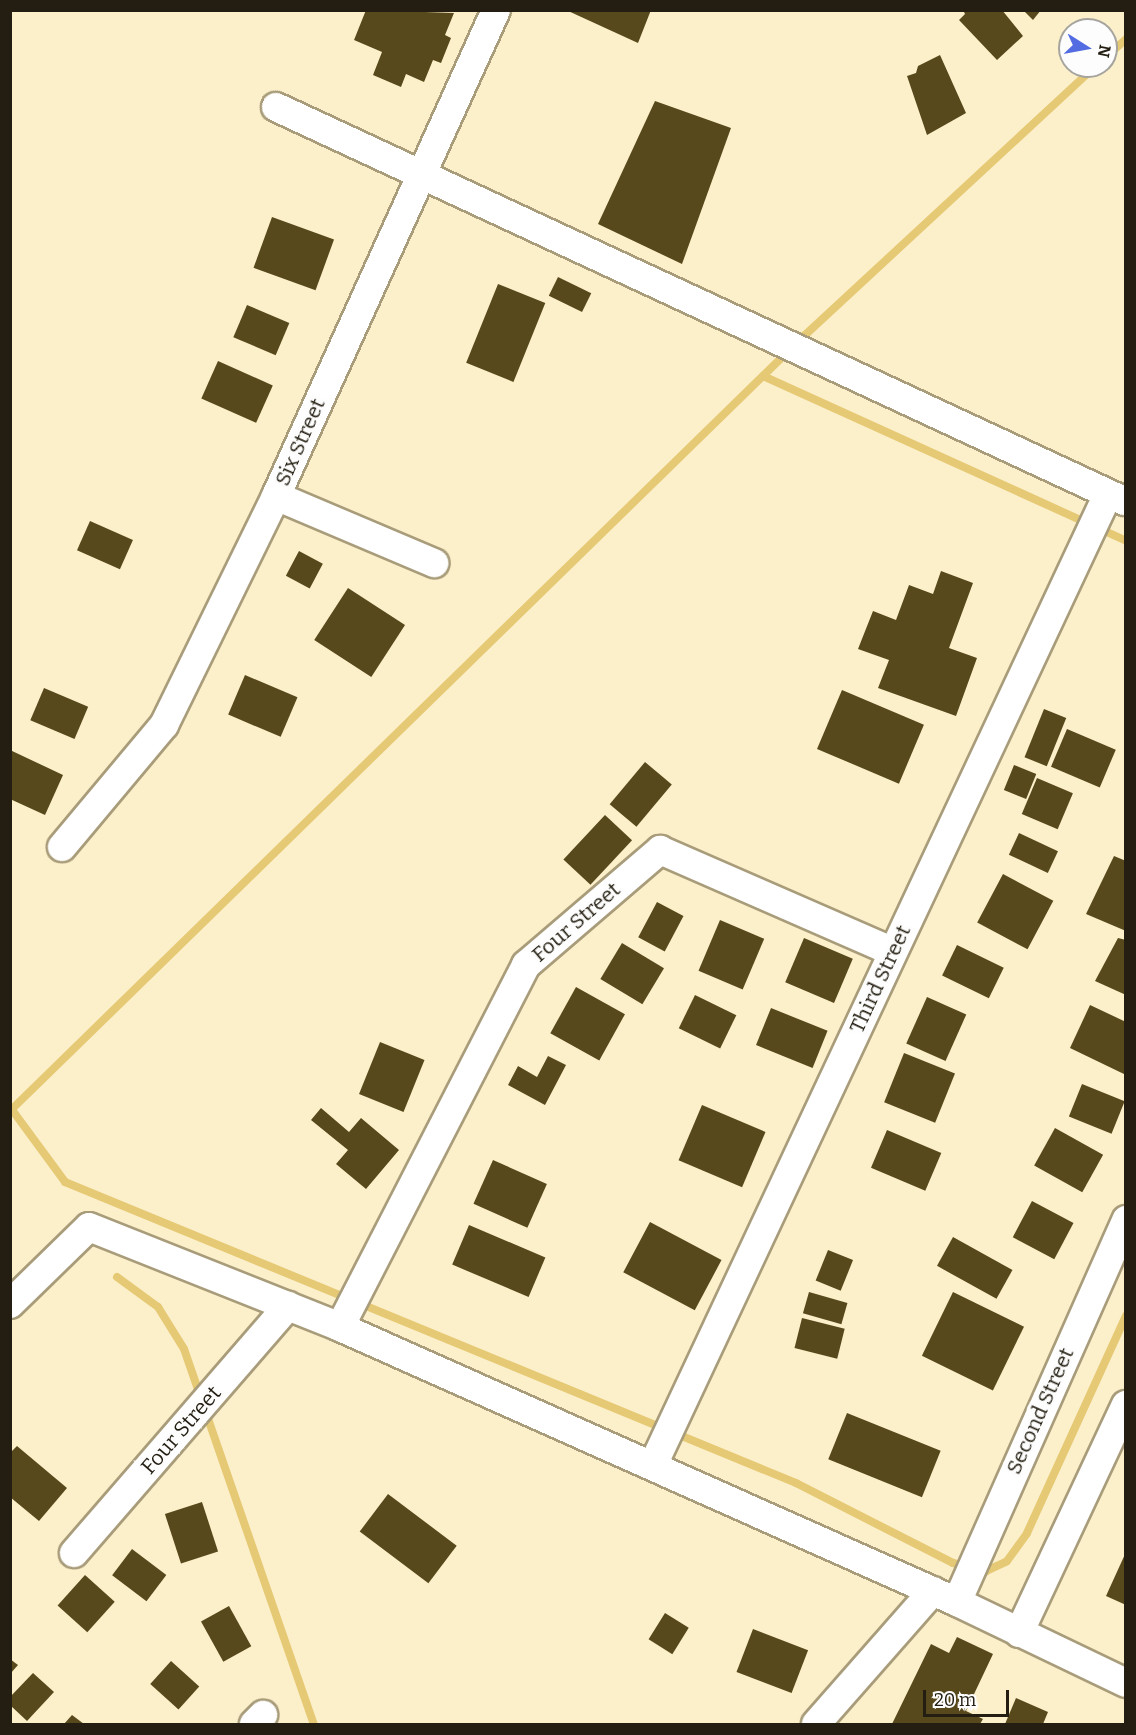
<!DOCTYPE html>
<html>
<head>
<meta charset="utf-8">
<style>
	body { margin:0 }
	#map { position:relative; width:1136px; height:1735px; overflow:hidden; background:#fcf0cb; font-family:Bitter,serif }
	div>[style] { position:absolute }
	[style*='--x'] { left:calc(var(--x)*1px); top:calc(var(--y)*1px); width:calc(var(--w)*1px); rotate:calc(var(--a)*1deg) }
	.stream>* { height:8px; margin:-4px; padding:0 4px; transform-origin:4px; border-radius:4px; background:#e6c974 }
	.building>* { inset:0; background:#58491c; transform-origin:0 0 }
	.roads { filter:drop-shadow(2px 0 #a89c7a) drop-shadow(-2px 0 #a89c7a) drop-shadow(0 2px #a89c7a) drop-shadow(0 -2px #a89c7a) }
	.street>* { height:28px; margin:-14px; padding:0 14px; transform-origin:14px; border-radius:14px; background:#fff }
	span { translate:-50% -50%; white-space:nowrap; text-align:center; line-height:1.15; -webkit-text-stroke:6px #fdfdfd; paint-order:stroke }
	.street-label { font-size:21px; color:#231e11 }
	.frame { position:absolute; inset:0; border:12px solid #231e11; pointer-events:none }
	.north { position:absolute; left:1058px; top:18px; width:60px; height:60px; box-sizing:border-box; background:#fdfdfd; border:2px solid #a6a49f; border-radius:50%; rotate:101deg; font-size:16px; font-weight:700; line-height:24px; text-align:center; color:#231e11 }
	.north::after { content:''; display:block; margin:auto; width:21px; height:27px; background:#546ce2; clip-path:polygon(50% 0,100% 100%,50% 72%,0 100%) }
	.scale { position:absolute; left:923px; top:1690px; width:86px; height:27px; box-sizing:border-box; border:3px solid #231e11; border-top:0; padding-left:8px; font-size:18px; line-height:21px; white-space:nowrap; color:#231e11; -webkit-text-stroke:4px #fdfdfd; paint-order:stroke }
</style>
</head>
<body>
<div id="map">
	<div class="stream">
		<i style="--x:1106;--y:57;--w:27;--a:-42"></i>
		<i style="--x:763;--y:376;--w:399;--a:24.4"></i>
		<i style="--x:10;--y:1107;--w:93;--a:53.7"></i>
		<i style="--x:65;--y:1182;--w:791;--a:22.38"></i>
		<i style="--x:796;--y:1483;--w:176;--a:27"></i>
		<i style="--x:953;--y:1563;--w:34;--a:14"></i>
		<i style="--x:986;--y:1571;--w:23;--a:-25"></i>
		<i style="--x:1007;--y:1561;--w:34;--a:-54"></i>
		<i style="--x:1027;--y:1533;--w:239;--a:-65.5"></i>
		<i style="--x:10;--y:1111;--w:1110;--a:-44.31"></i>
		<i style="--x:804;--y:336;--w:398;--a:-42.8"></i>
		<i style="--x:117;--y:1277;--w:51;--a:36.2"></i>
		<i style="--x:158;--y:1307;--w:49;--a:58.2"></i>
		<i style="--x:184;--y:1349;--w:52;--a:70.9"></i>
		<i style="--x:205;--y:1410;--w:332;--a:70.9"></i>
	</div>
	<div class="building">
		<i style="clip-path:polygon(366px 10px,454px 13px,445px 35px,451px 38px,441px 63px,433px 60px,424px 82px,406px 74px,401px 87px,373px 75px,382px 52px,354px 40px)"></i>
		<i style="clip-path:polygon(566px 10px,651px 10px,638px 43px)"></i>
		<i style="clip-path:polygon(963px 10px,1002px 10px,1023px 36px,997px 60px,959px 20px,965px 14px)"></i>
		<i style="clip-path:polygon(1023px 10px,1041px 10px,1033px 20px)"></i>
		<i style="clip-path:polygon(940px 55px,966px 113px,927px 135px,907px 76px,916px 73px,918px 66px)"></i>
		<i style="clip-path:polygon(655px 101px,731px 128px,682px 264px,598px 224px)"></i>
		<i style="left:272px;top:217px;width:66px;height:54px;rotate:20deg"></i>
		<i style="left:558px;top:277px;width:37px;height:21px;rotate:26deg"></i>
		<i style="left:498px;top:284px;width:51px;height:85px;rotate:22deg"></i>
		<i style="left:247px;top:305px;width:46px;height:35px;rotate:23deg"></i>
		<i style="left:218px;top:361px;width:60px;height:41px;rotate:24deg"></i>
		<i style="left:90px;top:521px;width:47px;height:32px;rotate:24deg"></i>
		<i style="left:299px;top:551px;width:27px;height:28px;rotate:28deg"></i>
		<i style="clip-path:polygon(941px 571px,973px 583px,949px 648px,977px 658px,956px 716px,878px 688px,889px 660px,858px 649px,873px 611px,896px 620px,909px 585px,933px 594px)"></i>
		<i style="left:348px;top:588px;width:68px;height:62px;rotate:33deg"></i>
		<i style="left:245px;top:675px;width:57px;height:43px;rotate:23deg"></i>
		<i style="left:44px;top:688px;width:48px;height:35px;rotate:23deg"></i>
		<i style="left:842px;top:690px;width:89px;height:64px;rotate:23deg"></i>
		<i style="left:1044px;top:709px;width:24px;height:52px;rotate:22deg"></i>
		<i style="left:1067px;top:729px;width:53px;height:41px;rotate:23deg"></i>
		<i style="clip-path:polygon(10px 750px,63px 775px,45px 815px,10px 799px)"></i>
		<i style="left:645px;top:762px;width:35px;height:55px;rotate:40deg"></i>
		<i style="left:1014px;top:765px;width:24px;height:27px;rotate:22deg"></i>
		<i style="left:1037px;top:778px;width:39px;height:39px;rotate:23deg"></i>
		<i style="left:605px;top:815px;width:37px;height:61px;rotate:43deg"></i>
		<i style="left:1019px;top:833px;width:43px;height:24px;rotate:25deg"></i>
		<i style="clip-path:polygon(1114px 856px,1126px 861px,1126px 931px,1086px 914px)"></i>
		<i style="left:1003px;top:874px;width:57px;height:55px;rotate:28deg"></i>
		<i style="left:657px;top:902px;width:30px;height:40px;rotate:28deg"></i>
		<i style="left:720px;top:920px;width:48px;height:55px;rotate:23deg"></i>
		<i style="left:804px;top:938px;width:53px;height:48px;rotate:23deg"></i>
		<i style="clip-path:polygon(1118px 938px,1126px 940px,1126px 995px,1095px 981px)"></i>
		<i style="left:622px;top:943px;width:49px;height:42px;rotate:31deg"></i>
		<i style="left:957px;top:945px;width:52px;height:34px;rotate:26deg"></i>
		<i style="left:576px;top:987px;width:56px;height:53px;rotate:29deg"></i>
		<i style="left:695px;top:995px;width:46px;height:37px;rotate:26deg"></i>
		<i style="left:927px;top:997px;width:43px;height:51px;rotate:24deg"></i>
		<i style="clip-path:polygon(1090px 1005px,1126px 1022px,1126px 1075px,1070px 1048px)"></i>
		<i style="left:771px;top:1008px;width:61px;height:40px;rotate:22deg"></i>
		<i style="left:380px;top:1042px;width:48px;height:56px;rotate:22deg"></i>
		<i style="left:904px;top:1053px;width:55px;height:53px;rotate:22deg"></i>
		<i style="clip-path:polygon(548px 1056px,566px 1065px,545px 1105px,508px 1085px,518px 1066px,537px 1077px)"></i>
		<i style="left:1082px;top:1084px;width:46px;height:35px;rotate:22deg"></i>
		<i style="left:702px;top:1105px;width:69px;height:60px;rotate:23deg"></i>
		<i style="clip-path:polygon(321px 1108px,349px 1132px,361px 1118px,399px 1150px,366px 1189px,336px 1164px,348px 1150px,311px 1120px)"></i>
		<i style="left:1055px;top:1128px;width:55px;height:43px;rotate:29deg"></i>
		<i style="left:887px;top:1130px;width:59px;height:41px;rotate:23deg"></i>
		<i style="left:493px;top:1160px;width:59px;height:48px;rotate:24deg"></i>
		<i style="left:1032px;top:1201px;width:47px;height:41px;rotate:28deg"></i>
		<i style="left:650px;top:1222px;width:81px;height:57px;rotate:28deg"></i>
		<i style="left:469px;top:1225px;width:83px;height:43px;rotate:23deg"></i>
		<i style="left:953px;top:1237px;width:68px;height:33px;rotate:29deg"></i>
		<i style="left:828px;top:1250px;width:27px;height:33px;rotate:22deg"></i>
		<i style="left:809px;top:1292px;width:40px;height:22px;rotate:16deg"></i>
		<i style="left:953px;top:1292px;width:79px;height:71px;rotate:26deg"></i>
		<i style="left:802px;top:1318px;width:44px;height:31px;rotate:14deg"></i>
		<i style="left:847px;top:1413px;width:101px;height:50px;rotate:22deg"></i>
		<i style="clip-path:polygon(17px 1446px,67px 1488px,39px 1521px,10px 1497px,10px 1453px)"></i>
		<i style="left:388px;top:1494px;width:86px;height:47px;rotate:37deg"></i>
		<i style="left:202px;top:1502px;width:52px;height:39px;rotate:72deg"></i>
		<i style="left:132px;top:1549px;width:43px;height:33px;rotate:37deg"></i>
		<i style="clip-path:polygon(1126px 1552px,1126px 1605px,1106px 1596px)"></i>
		<i style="left:85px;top:1575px;width:40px;height:41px;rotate:42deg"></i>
		<i style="left:229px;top:1606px;width:46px;height:32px;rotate:61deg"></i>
		<i style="left:665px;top:1613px;width:28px;height:31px;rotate:32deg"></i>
		<i style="left:753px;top:1629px;width:59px;height:46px;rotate:21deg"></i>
		<i style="clip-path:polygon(957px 1637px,993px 1654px,966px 1711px,983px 1719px,980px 1724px,892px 1724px,931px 1644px,949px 1653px)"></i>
		<i style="clip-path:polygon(10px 1659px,18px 1665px,10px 1674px)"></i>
		<i style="left:171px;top:1661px;width:38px;height:31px;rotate:42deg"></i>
		<i style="clip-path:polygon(33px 1673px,54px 1692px,27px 1721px,10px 1705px,10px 1697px)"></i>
		<i style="clip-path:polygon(1016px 1698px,1048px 1712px,1043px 1724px,1005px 1724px)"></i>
		<i style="clip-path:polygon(72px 1715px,84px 1724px,64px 1724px)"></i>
	</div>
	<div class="roads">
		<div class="street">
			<i style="--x:276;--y:107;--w:935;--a:24.92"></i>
			<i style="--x:276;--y:496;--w:172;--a:23"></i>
			<i style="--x:62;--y:847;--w:159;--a:-50.1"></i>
			<i style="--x:164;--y:725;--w:255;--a:-63.9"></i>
			<i style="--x:276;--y:496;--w:533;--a:-65.64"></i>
			<i style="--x:10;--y:1304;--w:110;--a:-44.3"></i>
			<i style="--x:89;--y:1227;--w:270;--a:21.7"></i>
			<i style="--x:340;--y:1327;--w:676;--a:24.02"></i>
			<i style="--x:957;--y:1602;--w:187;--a:25.6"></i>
			<i style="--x:340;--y:1327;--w:407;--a:-62.8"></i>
			<i style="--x:526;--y:965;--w:177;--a:-40.6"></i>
			<i style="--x:660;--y:850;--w:254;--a:23.6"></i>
			<i style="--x:653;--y:1465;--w:1072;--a:-64.89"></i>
			<i style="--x:74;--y:1553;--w:327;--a:-49.1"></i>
			<i style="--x:957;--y:1602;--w:418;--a:-66.1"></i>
			<i style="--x:1019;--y:1633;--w:252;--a:-64.9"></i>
			<i style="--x:254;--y:1724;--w:13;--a:-45"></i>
			<i style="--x:816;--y:1724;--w:177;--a:-48.7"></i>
		</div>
	</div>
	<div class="street-label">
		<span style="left:300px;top:442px;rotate:-66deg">Six Street</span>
		<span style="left:576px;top:922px;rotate:-41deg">Four Street</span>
		<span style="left:880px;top:979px;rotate:-65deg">Third Street</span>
		<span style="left:1040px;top:1411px;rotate:-66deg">Second Street</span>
		<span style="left:181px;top:1430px;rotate:-49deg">Four Street</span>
	</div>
	<div class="frame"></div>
	<div class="north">N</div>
	<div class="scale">20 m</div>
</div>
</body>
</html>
